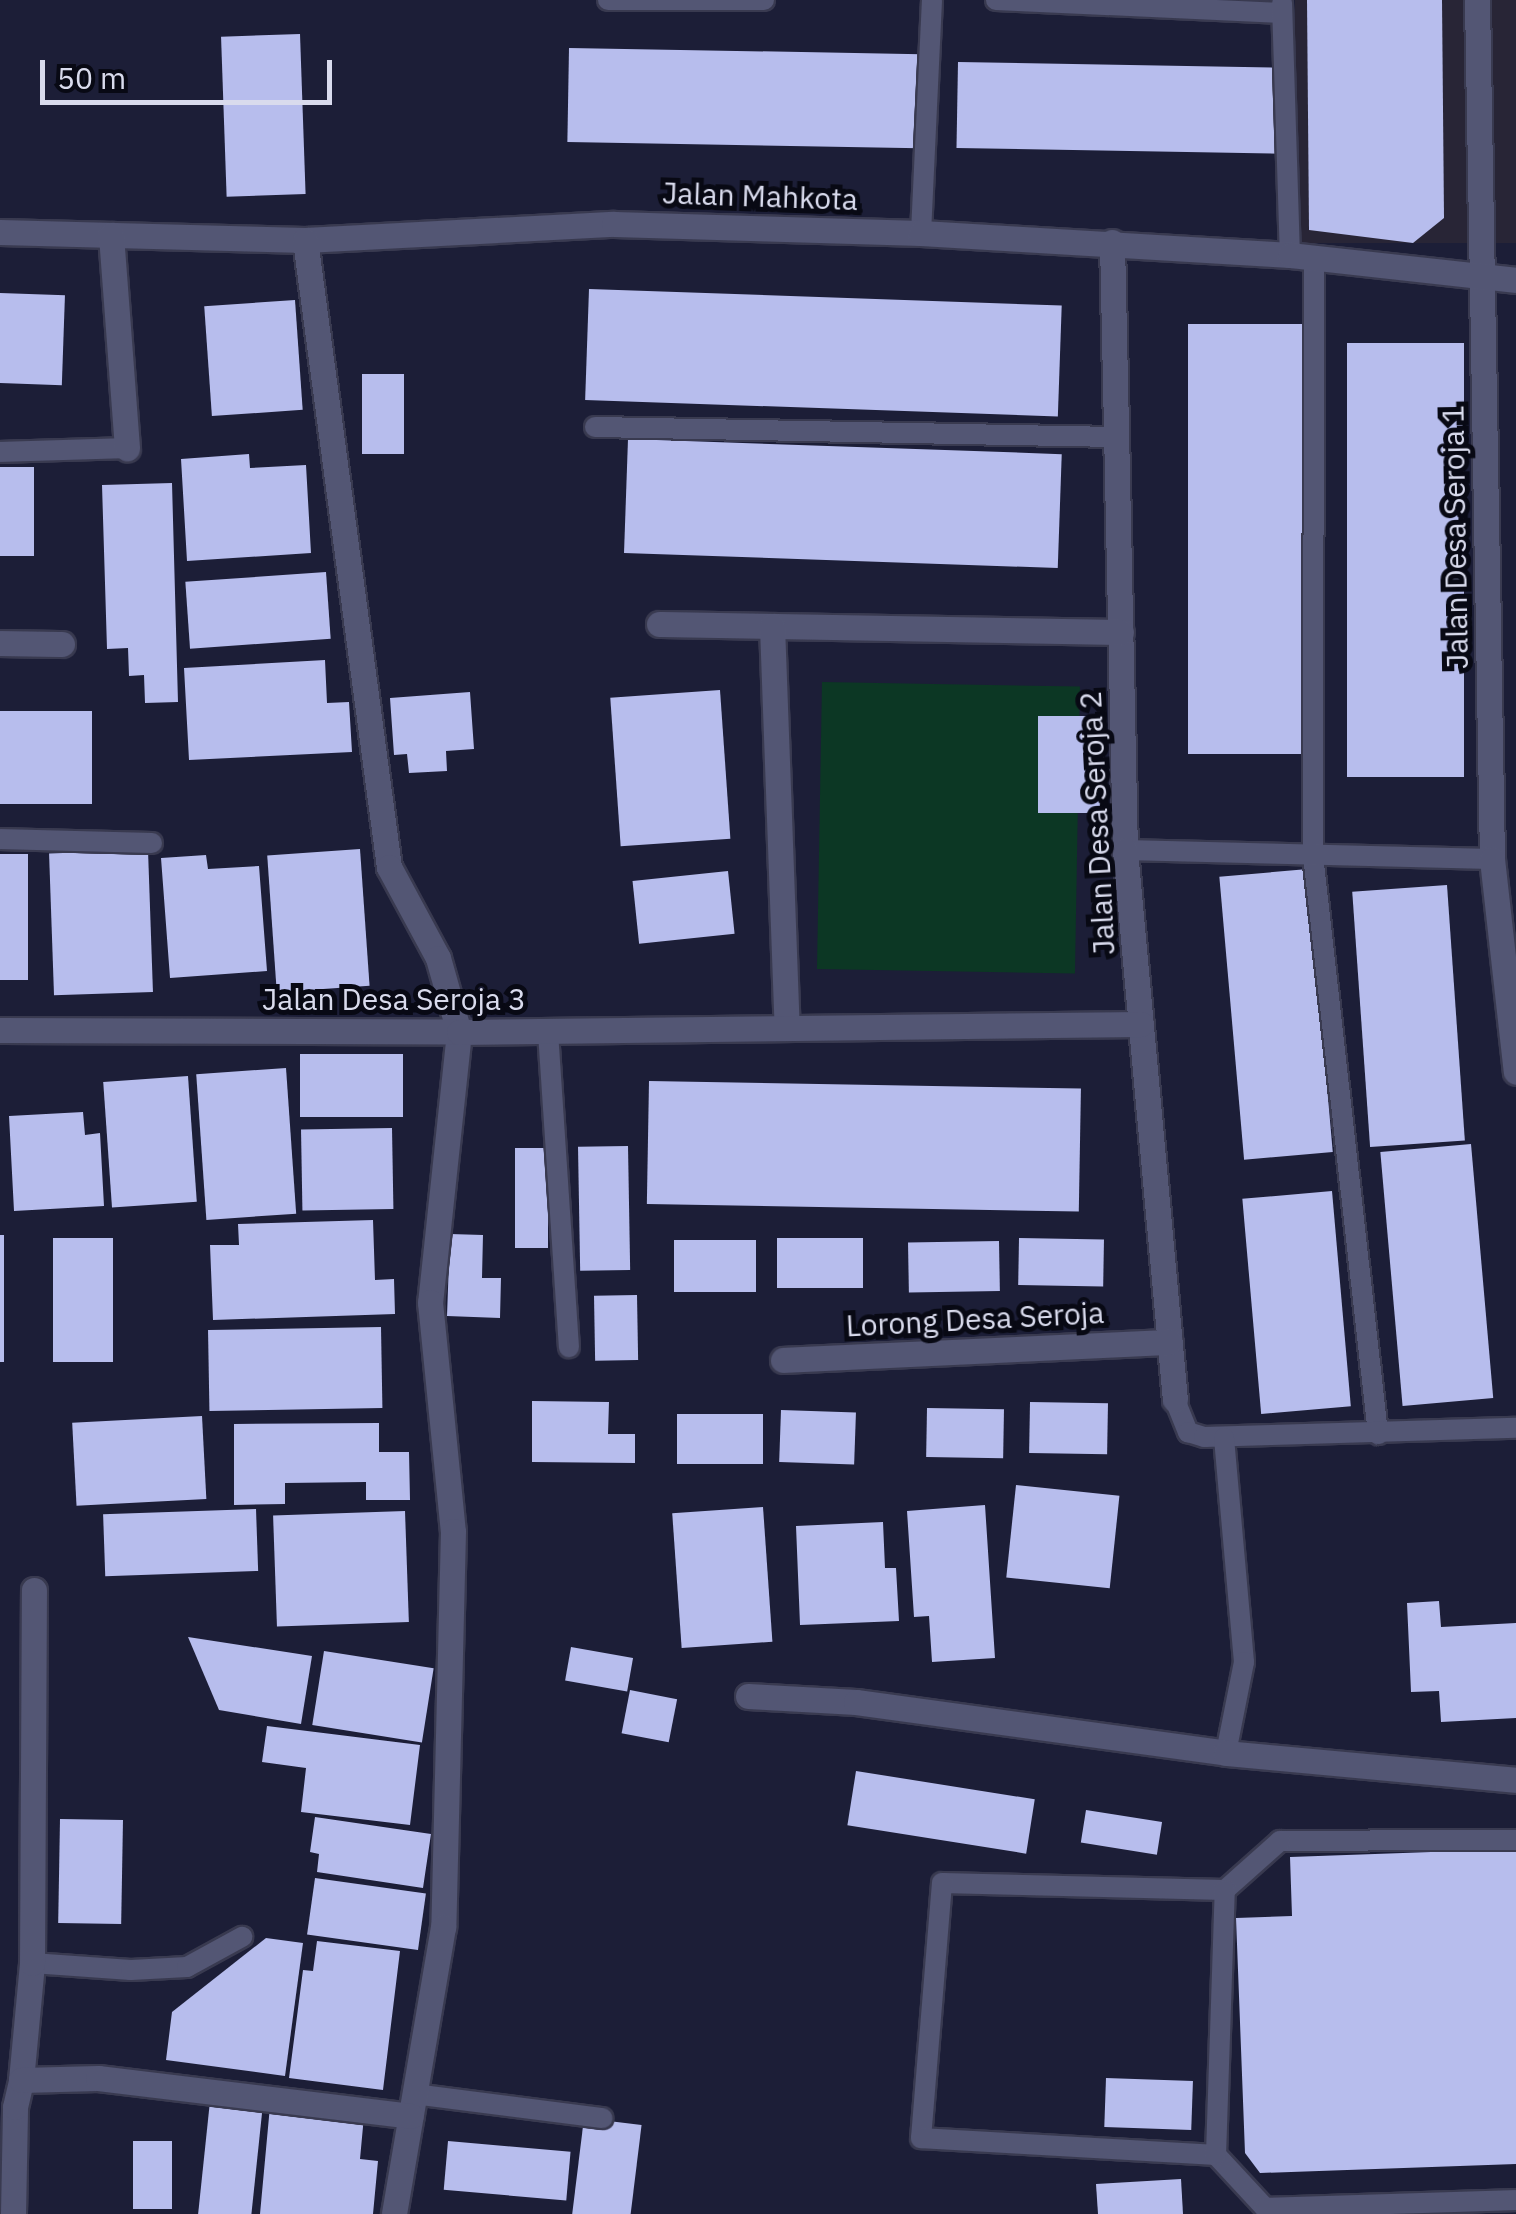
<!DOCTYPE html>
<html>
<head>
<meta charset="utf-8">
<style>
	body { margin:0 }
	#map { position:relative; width:1516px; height:2214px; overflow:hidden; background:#1c1e37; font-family:"IBM Plex Sans",sans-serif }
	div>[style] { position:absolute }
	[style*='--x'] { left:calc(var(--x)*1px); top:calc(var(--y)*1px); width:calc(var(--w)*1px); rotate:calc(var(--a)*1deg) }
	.commercial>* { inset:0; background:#282536; transform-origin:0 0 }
	.green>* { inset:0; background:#0c3724; transform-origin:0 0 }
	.building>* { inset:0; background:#b7bded; transform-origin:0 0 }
	.roads { filter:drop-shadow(2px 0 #393a50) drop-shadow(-2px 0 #393a50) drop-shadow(0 2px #393a50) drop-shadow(0 -2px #393a50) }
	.lane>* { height:20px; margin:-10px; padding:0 10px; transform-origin:10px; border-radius:10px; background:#535674 }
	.street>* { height:25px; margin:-12.5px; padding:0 12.5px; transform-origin:12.5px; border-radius:12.5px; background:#535674 }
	span { translate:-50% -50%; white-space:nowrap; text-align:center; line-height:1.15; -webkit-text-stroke:10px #080914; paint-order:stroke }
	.street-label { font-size:30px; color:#d9dbed }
	.scale { position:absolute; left:40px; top:60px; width:292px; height:45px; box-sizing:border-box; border:5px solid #d9dbed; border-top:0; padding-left:12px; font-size:30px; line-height:35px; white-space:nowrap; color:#d9dbed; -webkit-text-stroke:8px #080914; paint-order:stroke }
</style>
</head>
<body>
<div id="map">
	<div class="commercial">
		<i style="left:1295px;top:0;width:221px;height:243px"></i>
	</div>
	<div class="green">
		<i style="left:822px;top:682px;width:258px;height:287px;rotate:1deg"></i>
	</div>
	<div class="building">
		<i style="clip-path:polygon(1307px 0,1442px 0,1444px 218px,1413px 243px,1309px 230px)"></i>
		<i style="left:300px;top:34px;width:160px;height:79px;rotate:88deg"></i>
		<i style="left:569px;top:48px;width:352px;height:94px;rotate:1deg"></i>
		<i style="left:958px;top:62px;width:325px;height:86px;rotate:1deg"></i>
		<i style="left:589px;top:289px;width:473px;height:111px;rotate:2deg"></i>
		<i style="left:0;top:293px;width:65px;height:90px;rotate:2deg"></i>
		<i style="left:295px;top:300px;width:110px;height:91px;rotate:86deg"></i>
		<i style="left:1188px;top:324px;width:123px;height:430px"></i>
		<i style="left:1347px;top:343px;width:117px;height:434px"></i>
		<i style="left:362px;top:374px;width:42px;height:80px"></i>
		<i style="left:628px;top:439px;width:434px;height:114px;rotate:2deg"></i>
		<i style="clip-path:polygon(249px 454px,250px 468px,306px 465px,311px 553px,187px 561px,181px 459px)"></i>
		<i style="left:0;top:467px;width:34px;height:89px"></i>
		<i style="clip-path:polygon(172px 483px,178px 702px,145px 703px,144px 675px,129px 676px,128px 648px,107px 649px,102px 485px)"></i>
		<i style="left:326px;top:572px;width:67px;height:141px;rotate:86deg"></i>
		<i style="clip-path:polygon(325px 660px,327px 703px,349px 702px,352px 752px,189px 760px,184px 668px)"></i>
		<i style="left:720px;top:690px;width:149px;height:110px;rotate:86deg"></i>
		<i style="clip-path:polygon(470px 692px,474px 749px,446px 751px,447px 771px,409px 773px,407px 754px,394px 755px,390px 698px)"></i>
		<i style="left:0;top:711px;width:92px;height:93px"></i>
		<i style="left:1038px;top:716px;width:66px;height:97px"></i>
		<i style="left:360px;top:849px;width:137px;height:93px;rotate:86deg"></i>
		<i style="left:148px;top:850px;width:142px;height:99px;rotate:88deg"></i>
		<i style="left:28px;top:854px;width:126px;height:28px;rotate:90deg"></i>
		<i style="clip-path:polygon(206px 855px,208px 869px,259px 866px,267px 971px,170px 978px,161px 858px)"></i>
		<i style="left:1308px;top:869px;width:284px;height:89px;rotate:85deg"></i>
		<i style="left:728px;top:871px;width:63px;height:96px;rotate:84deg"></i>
		<i style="left:1447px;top:885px;width:256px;height:95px;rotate:86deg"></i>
		<i style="left:300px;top:1054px;width:103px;height:63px"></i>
		<i style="left:286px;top:1068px;width:146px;height:90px;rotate:86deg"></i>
		<i style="left:188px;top:1076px;width:126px;height:85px;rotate:86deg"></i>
		<i style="left:649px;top:1081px;width:432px;height:123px;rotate:1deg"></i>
		<i style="clip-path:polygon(83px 1112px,85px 1135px,100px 1133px,104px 1206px,14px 1211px,9px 1116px)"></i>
		<i style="left:392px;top:1128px;width:81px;height:91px;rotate:89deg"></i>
		<i style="left:1471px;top:1144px;width:255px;height:91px;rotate:85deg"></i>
		<i style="left:628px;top:1146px;width:124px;height:50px;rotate:89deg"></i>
		<i style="left:515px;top:1148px;width:33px;height:100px"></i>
		<i style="left:1332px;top:1191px;width:216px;height:90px;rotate:85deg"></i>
		<i style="clip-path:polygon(373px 1220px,375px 1280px,394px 1279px,395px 1314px,213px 1320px,210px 1245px,239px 1245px,238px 1224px)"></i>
		<i style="clip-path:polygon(450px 1234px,483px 1235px,482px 1278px,501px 1278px,500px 1318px,447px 1316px)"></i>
		<i style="left:0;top:1235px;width:4px;height:127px"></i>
		<i style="left:53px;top:1238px;width:60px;height:124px"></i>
		<i style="left:777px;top:1238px;width:86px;height:50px"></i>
		<i style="left:1019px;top:1238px;width:85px;height:47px;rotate:1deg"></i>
		<i style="left:674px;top:1240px;width:82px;height:52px"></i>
		<i style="left:999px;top:1241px;width:50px;height:91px;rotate:89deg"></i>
		<i style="left:637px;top:1295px;width:65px;height:43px;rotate:89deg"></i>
		<i style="left:381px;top:1327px;width:81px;height:173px;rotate:89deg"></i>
		<i style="clip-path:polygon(532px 1401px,609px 1402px,608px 1434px,635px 1434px,635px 1463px,532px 1462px)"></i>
		<i style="left:1030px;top:1402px;width:78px;height:51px;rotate:1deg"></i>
		<i style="left:927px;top:1408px;width:77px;height:49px;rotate:1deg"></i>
		<i style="left:781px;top:1410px;width:75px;height:52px;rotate:2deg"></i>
		<i style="left:763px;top:1414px;width:50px;height:86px;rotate:90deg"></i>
		<i style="left:202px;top:1416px;width:83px;height:130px;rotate:87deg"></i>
		<i style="clip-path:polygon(379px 1423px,379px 1452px,409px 1452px,410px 1500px,366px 1500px,366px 1482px,285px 1483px,285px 1504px,234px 1505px,234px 1424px)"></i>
		<i style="left:1016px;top:1485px;width:104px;height:93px;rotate:6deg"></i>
		<i style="clip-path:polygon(985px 1505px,995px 1658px,932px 1662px,929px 1616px,914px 1617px,907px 1511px)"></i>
		<i style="left:763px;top:1507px;width:135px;height:91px;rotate:86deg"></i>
		<i style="left:256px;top:1509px;width:62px;height:153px;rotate:88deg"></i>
		<i style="left:405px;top:1511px;width:111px;height:132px;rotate:88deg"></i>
		<i style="clip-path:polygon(883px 1522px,885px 1568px,896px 1568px,899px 1621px,800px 1625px,796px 1526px)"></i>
		<i style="clip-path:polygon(1439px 1601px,1441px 1627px,1516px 1623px,1516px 1718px,1441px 1722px,1439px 1691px,1411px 1692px,1407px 1603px)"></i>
		<i style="clip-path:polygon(188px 1637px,312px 1656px,301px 1724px,219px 1710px)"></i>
		<i style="left:571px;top:1647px;width:63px;height:34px;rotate:10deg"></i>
		<i style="left:324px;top:1651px;width:111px;height:75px;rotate:9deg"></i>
		<i style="left:630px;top:1690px;width:48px;height:44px;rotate:11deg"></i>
		<i style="clip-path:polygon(267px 1726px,420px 1745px,410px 1825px,301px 1812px,306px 1768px,262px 1762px)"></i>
		<i style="left:856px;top:1771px;width:181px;height:55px;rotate:9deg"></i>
		<i style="left:1086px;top:1810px;width:77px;height:33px;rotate:9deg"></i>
		<i style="clip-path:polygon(315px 1817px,431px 1834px,423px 1888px,317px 1872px,319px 1854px,310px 1852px)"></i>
		<i style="left:60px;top:1819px;width:63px;height:104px;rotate:1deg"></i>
		<i style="clip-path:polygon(1516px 1849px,1516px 2164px,1260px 2173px,1245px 2153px,1236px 1918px,1292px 1916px,1290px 1857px)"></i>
		<i style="left:315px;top:1878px;width:112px;height:57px;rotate:8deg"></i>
		<i style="clip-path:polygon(266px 1938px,303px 1943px,285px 2076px,166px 2060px,172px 2012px)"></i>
		<i style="clip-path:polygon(317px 1941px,400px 1951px,383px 2090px,289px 2078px,303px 1970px,313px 1971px)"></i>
		<i style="left:1106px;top:2078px;width:87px;height:49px;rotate:2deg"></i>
		<i style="left:210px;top:2101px;width:53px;height:114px;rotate:6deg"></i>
		<i style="clip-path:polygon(270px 2106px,364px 2116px,360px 2159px,378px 2161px,373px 2214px,260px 2214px)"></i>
		<i style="left:584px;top:2118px;width:58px;height:97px;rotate:7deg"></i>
		<i style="left:133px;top:2141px;width:39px;height:68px"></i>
		<i style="left:448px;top:2141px;width:123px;height:49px;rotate:5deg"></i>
		<i style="clip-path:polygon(1181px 2179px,1183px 2214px,1098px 2214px,1096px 2184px)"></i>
	</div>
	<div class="roads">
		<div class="lane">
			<i style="--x:608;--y:0;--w:156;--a:0"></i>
			<i style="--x:996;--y:0;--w:286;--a:2.6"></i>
			<i style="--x:1282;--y:3;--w:252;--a:88.2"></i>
			<i style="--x:921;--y:233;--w:233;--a:-87.3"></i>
			<i style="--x:1314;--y:257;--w:598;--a:90.1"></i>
			<i style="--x:1313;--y:855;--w:583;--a:83.59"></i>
			<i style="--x:595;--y:427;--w:523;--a:1.1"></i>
			<i style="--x:0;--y:452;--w:127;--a:-1.8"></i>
			<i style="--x:0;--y:839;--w:152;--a:1.5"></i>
			<i style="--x:1125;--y:850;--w:367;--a:1.4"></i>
			<i style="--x:548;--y:1032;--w:316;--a:86.2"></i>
			<i style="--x:1175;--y:1400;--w:35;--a:68"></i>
			<i style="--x:1188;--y:1432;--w:17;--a:17"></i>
			<i style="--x:1204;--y:1437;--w:312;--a:-1.7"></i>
			<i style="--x:1224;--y:1438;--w:225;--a:84.9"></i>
			<i style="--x:1244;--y:1662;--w:93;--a:101.2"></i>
			<i style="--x:1516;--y:1840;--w:236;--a:179.8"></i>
			<i style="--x:1280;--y:1841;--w:74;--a:138.3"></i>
			<i style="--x:1225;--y:1890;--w:283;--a:-178.6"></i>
			<i style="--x:942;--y:1883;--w:256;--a:94.7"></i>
			<i style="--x:921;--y:2138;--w:295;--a:3.3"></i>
			<i style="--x:1216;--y:2155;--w:72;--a:47.2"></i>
			<i style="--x:1265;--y:2208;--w:251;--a:-1.8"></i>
			<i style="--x:32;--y:1963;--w:99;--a:4"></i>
			<i style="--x:131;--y:1970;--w:56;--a:-3.1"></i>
			<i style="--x:187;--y:1967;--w:63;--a:-28.6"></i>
			<i style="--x:414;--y:2094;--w:190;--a:7.3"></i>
			<i style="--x:1216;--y:2155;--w:265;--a:-88.1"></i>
		</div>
		<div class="street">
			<i style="--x:1477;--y:0;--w:859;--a:89"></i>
			<i style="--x:1492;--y:859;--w:214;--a:83.6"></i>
			<i style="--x:0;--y:232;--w:305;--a:1.5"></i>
			<i style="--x:305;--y:240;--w:309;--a:-3"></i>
			<i style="--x:614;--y:224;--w:307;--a:1.7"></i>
			<i style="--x:921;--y:233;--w:370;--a:3.4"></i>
			<i style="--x:1290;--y:255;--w:227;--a:6.3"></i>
			<i style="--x:111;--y:235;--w:214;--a:85.7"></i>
			<i style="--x:305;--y:240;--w:633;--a:82.37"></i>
			<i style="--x:389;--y:867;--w:103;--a:61.7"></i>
			<i style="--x:438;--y:958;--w:77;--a:74.2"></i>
			<i style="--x:459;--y:1032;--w:272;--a:96.1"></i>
			<i style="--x:430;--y:1302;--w:230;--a:84.3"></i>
			<i style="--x:453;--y:1531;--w:396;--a:91.4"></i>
			<i style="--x:443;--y:1927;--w:291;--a:99.7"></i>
			<i style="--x:1112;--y:242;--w:608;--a:88.78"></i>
			<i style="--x:1125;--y:850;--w:552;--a:84.81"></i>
			<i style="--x:659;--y:624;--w:462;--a:1"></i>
			<i style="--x:772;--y:626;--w:402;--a:87.9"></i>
			<i style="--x:0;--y:643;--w:62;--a:0.9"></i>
			<i style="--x:0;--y:1030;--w:459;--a:0.2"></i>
			<i style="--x:459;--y:1032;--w:682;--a:-0.67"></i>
			<i style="--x:783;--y:1360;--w:387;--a:-2.7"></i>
			<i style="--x:748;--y:1696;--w:108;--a:3.2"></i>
			<i style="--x:856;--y:1702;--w:373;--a:7.8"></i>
			<i style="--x:1226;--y:1753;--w:291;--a:5.3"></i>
			<i style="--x:21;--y:2080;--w:118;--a:-84.6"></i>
			<i style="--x:32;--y:1963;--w:373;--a:-89.7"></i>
			<i style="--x:13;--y:2214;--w:107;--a:-88.9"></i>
			<i style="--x:15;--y:2107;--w:28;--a:-77"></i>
			<i style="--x:21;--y:2080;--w:77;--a:-1.5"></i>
			<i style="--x:98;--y:2078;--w:315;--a:6.9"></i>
		</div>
	</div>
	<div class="street-label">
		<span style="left:760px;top:196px;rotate:2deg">Jalan Mahkota</span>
		<span style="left:1455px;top:537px;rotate:-91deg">Jalan Desa Seroja 1</span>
		<span style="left:1097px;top:823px;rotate:-93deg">Jalan Desa Seroja 2</span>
		<span style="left:394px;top:999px">Jalan Desa Seroja 3</span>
		<span style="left:975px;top:1319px;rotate:-3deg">Lorong Desa Seroja</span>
	</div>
	<div class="scale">50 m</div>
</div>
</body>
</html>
